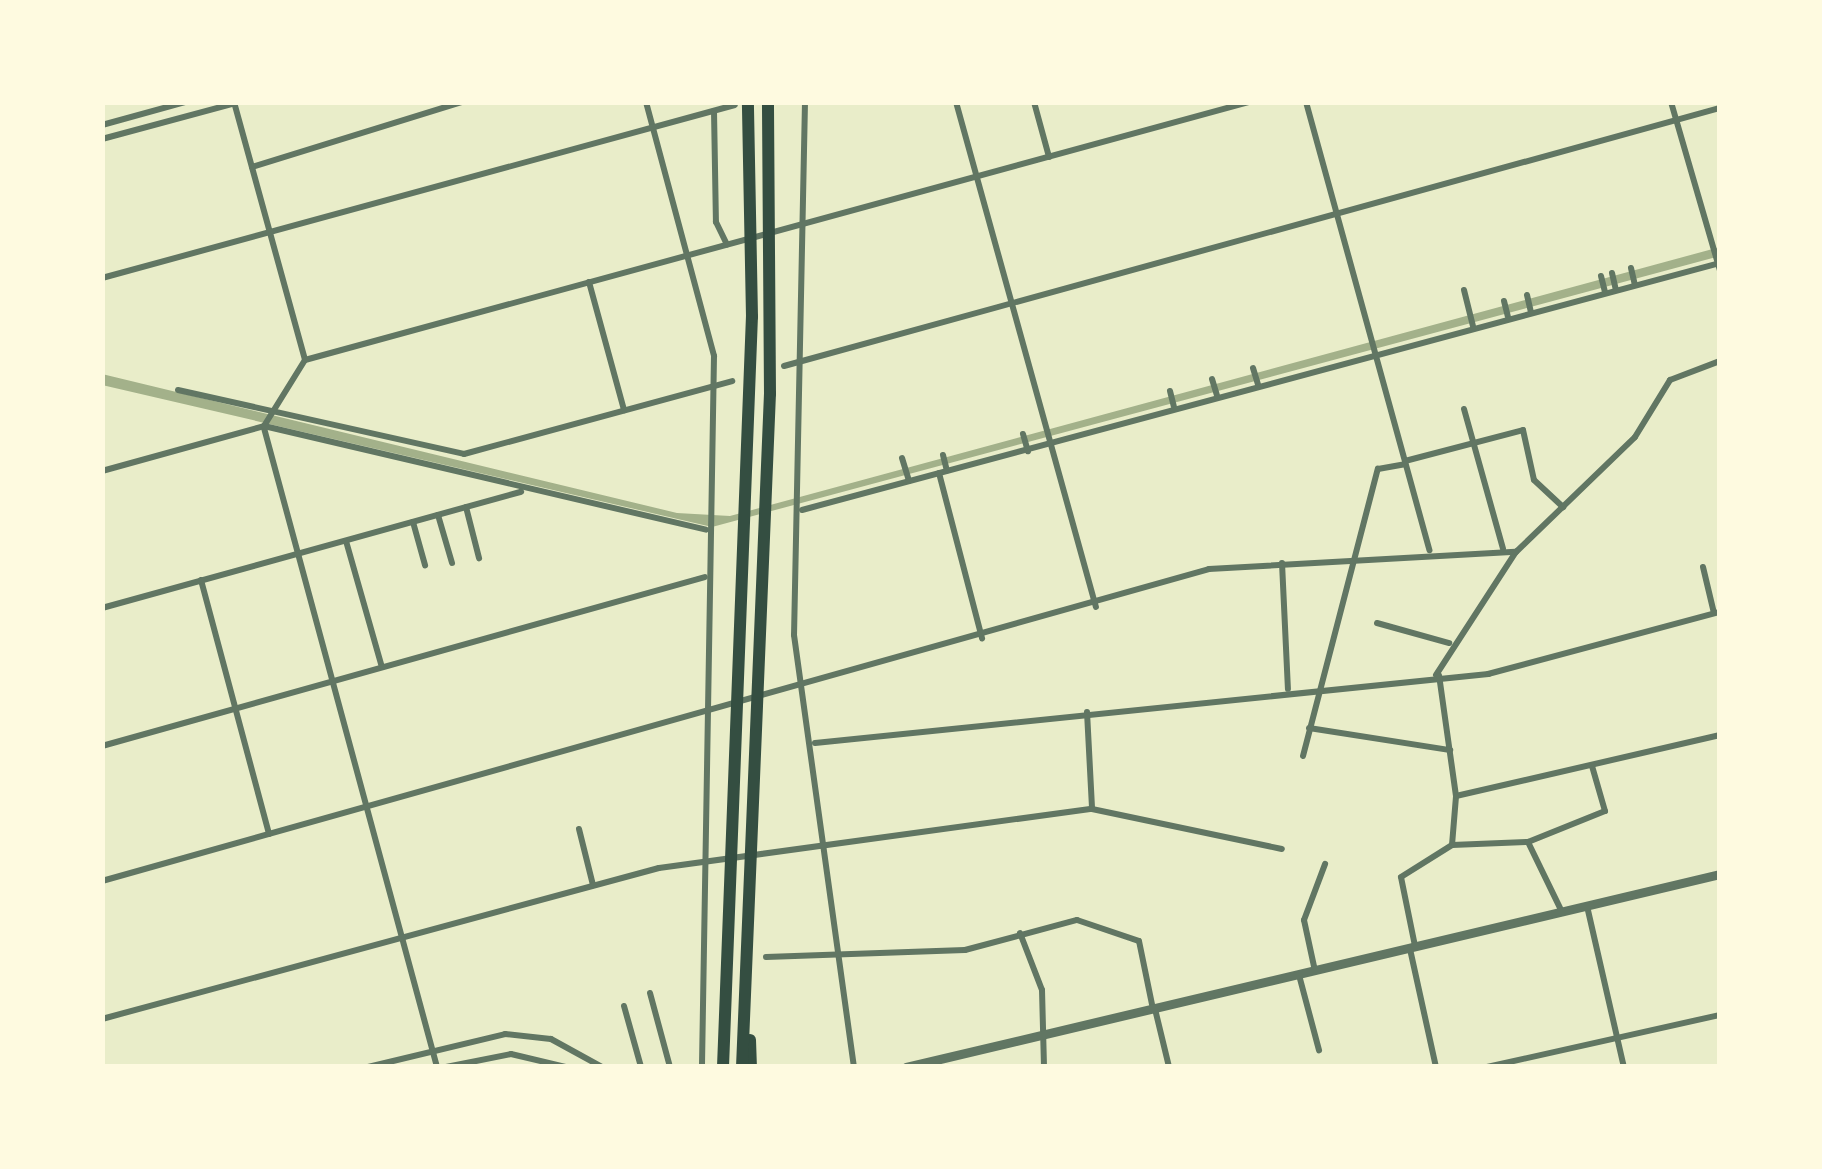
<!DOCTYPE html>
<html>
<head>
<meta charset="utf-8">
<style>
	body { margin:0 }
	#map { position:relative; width:1822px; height:1169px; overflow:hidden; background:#e9edc9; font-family:Poppins,sans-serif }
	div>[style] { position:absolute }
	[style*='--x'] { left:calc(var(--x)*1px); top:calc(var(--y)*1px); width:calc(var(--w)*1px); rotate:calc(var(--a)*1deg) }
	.water>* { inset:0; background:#a3b18a }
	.minor>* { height:6px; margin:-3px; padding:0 3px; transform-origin:3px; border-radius:3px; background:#617663 }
	.tertiary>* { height:9px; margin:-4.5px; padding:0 4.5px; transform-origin:4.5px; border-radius:4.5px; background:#617663 }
	.motorway>* { height:12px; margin:-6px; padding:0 6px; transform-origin:6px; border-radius:6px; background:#344e41 }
	span { translate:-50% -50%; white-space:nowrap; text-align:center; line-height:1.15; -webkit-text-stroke:12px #fefae0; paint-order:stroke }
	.frame { position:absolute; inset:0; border:105px solid #fefae0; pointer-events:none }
</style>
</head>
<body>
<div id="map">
	<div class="water">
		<i style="clip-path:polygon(1720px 247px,1720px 256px,712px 527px,102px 385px,102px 374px,677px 513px,730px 516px)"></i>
	</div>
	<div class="minor">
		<i style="--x:234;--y:102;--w:267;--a:74.6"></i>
		<i style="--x:646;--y:102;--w:263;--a:75"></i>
		<i style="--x:714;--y:356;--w:711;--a:90.97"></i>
		<i style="--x:805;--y:102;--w:533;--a:91.18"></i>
		<i style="--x:794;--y:635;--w:436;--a:82.1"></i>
		<i style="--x:956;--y:102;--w:524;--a:74.51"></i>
		<i style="--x:1034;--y:102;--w:57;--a:74.7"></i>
		<i style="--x:1306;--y:102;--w:465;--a:74.6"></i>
		<i style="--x:1671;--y:102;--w:176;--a:73.8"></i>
		<i style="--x:714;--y:111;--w:111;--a:89"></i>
		<i style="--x:716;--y:222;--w:25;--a:64"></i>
		<i style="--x:102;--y:125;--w:86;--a:-15.5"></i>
		<i style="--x:102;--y:139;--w:138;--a:-15.1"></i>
		<i style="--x:252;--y:167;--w:220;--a:-17.2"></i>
		<i style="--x:1631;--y:268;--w:17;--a:77"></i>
		<i style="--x:1612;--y:273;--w:17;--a:77"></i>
		<i style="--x:1601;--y:276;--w:16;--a:76"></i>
		<i style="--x:102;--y:278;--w:656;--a:-15.29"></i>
		<i style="--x:589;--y:282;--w:133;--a:74.7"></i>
		<i style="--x:1464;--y:290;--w:37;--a:76"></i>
		<i style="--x:1527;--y:295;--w:17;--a:77"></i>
		<i style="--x:1504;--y:301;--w:16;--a:76"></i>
		<i style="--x:784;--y:366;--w:971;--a:-15.41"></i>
		<i style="--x:1253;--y:368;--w:17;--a:73"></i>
		<i style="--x:1212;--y:379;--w:17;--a:73"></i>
		<i style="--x:178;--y:390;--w:293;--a:12.6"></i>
		<i style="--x:464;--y:454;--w:278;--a:-15.2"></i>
		<i style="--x:1170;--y:391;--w:16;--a:76"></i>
		<i style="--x:1464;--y:409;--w:145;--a:74.4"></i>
		<i style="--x:1720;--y:410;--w:16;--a:90"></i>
		<i style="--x:264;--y:426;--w:78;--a:-58.2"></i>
		<i style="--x:305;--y:360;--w:979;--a:-15.29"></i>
		<i style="--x:264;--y:428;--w:662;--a:74.85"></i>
		<i style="--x:1023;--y:434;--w:18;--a:74"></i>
		<i style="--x:943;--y:455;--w:16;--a:76"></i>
		<i style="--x:902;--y:458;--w:24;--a:73"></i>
		<i style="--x:1405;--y:461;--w:122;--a:-14.7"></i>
		<i style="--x:1523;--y:430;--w:51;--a:77.6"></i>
		<i style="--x:1534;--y:480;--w:40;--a:43"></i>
		<i style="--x:102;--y:471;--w:168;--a:-15.5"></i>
		<i style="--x:264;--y:426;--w:454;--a:13.2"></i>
		<i style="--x:939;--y:473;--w:171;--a:75.4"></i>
		<i style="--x:466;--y:507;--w:53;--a:75.7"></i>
		<i style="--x:802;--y:510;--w:951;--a:-15.06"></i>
		<i style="--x:438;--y:515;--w:50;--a:73.7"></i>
		<i style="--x:413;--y:522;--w:45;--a:74.4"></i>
		<i style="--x:346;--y:541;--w:131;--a:74.1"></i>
		<i style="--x:1282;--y:563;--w:126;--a:87.3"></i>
		<i style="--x:1703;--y:567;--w:47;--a:76.6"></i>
		<i style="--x:201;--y:580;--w:263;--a:75"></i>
		<i style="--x:102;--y:608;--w:435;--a:-15.5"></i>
		<i style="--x:1377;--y:623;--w:75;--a:15.5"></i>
		<i style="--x:1436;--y:675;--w:147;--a:-57"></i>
		<i style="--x:1516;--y:552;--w:165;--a:-44"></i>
		<i style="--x:1635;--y:437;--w:67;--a:-58.4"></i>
		<i style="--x:1670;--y:380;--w:53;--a:-20.8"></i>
		<i style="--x:1087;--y:712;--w:97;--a:87"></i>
		<i style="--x:1309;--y:728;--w:143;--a:8.9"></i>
		<i style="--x:815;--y:743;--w:677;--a:-5.85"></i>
		<i style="--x:1488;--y:674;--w:240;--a:-15"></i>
		<i style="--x:102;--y:746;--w:626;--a:-15.66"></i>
		<i style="--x:1303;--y:756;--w:297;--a:-75.4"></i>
		<i style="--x:1378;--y:469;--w:27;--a:-10"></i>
		<i style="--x:1456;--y:796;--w:271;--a:-13"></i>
		<i style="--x:579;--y:829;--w:58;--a:76"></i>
		<i style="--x:1528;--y:842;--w:78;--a:64.1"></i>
		<i style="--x:1452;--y:845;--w:76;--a:-2.3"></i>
		<i style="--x:1528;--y:842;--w:83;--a:-21.9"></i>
		<i style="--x:1605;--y:811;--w:47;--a:-106.1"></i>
		<i style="--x:102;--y:881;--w:1150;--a:-15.74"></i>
		<i style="--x:1209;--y:569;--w:307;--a:-3.2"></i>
		<i style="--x:1587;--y:906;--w:165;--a:77.1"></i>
		<i style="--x:1020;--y:933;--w:61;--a:68.9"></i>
		<i style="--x:1042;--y:990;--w:77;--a:88.5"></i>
		<i style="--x:1415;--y:946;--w:70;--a:-101.5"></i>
		<i style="--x:1401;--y:877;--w:60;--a:-32.1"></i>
		<i style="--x:1452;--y:845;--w:49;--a:-85.3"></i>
		<i style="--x:1456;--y:796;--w:122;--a:-98"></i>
		<i style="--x:1410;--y:949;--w:121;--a:77.6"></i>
		<i style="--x:766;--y:957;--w:199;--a:-2"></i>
		<i style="--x:965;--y:950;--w:116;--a:-15"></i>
		<i style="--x:1077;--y:920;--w:65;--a:18.7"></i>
		<i style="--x:1139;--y:941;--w:69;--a:78.4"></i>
		<i style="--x:1315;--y:971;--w:52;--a:-102.2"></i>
		<i style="--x:1304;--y:920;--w:60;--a:-69.4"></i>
		<i style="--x:1299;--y:975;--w:78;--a:75.1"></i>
		<i style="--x:650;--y:993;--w:77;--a:74.9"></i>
		<i style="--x:624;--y:1006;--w:63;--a:74.4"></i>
		<i style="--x:1155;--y:1009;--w:60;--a:76.4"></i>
		<i style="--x:102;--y:1019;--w:577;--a:-15.17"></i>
		<i style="--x:659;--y:868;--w:437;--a:-7.8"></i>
		<i style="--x:1092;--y:809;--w:194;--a:11.9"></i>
		<i style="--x:368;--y:1067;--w:141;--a:-13.5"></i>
		<i style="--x:505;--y:1034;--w:46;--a:6.2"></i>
		<i style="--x:551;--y:1039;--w:58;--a:28.8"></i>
		<i style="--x:446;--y:1067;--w:66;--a:-11.3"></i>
		<i style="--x:511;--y:1054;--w:57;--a:13.3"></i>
		<i style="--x:1487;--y:1067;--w:239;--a:-12.6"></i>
	</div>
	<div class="tertiary">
		<i style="--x:906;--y:1067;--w:837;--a:-13.34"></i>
	</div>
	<div class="motorway">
		<i style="--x:750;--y:1040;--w:27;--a:88"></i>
		<i style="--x:723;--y:1067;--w:751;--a:-87.79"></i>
		<i style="--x:752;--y:317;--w:215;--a:-91.1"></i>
		<i style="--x:742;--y:1067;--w:674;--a:-87.62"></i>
		<i style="--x:770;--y:394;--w:292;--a:-90.4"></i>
	</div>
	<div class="frame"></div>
</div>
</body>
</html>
